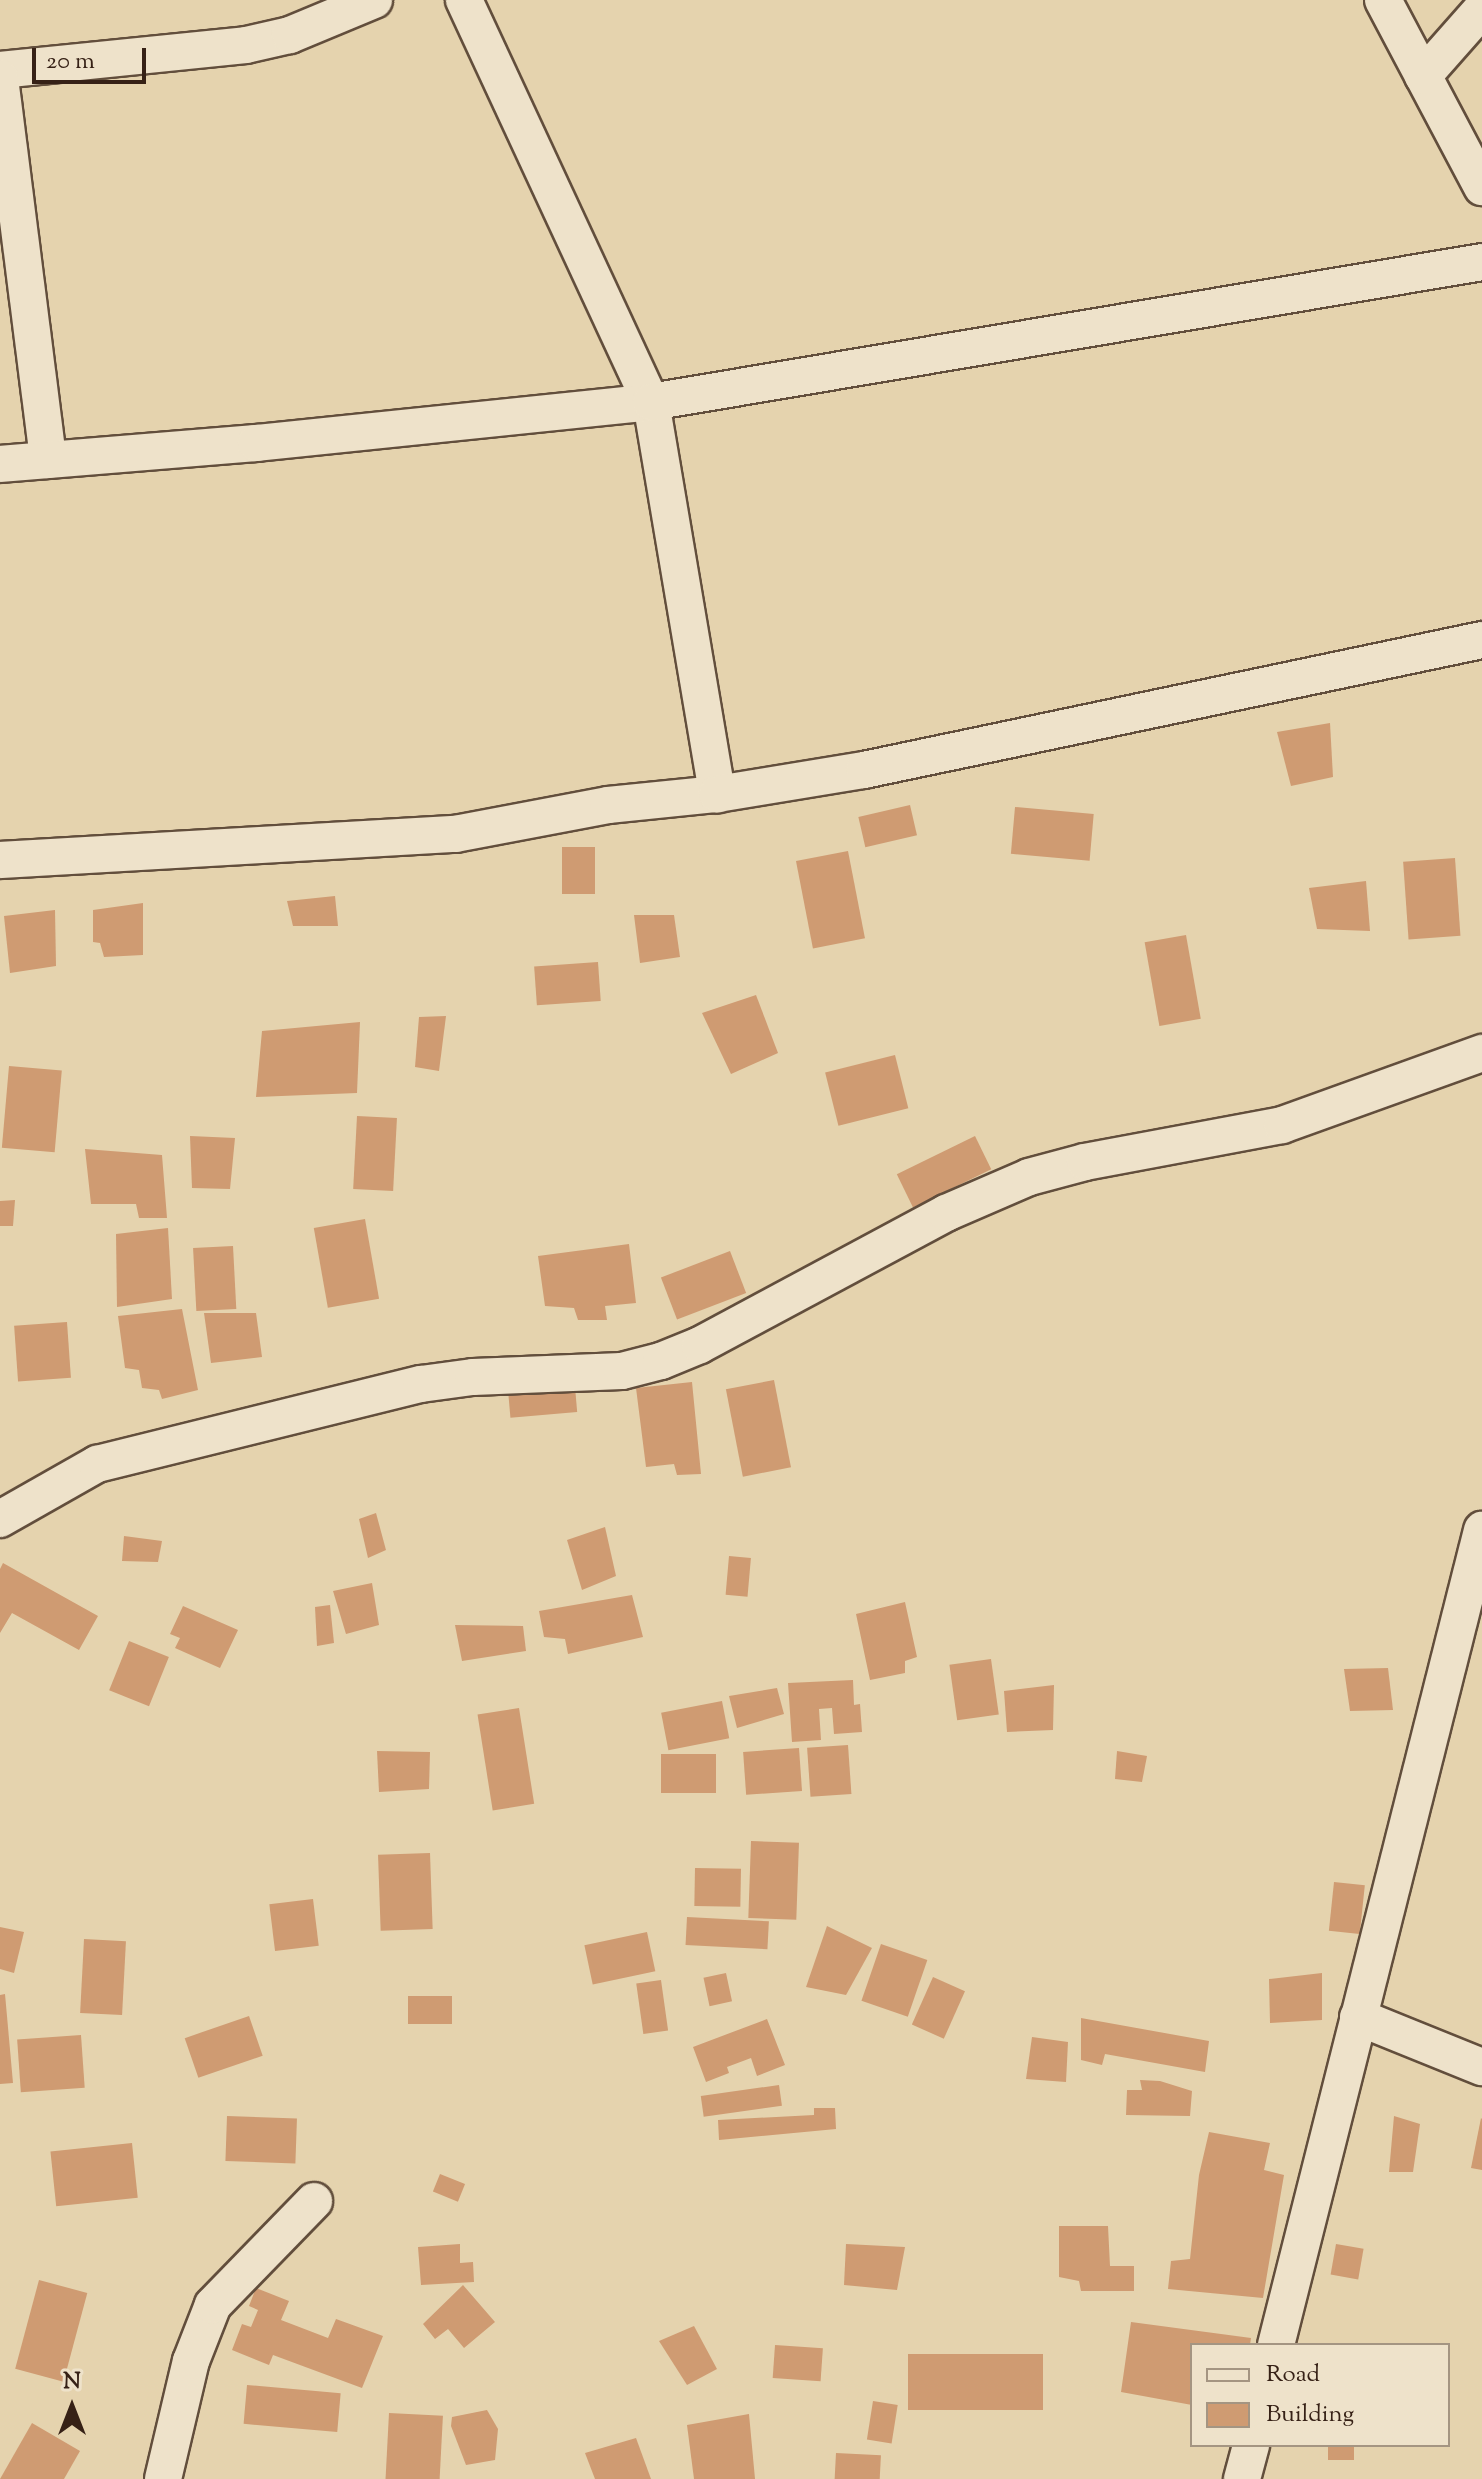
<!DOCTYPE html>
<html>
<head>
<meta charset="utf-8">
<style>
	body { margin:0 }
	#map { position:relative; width:1482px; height:2479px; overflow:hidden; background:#e5d3ae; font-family:"Sorts Mill Goudy",serif }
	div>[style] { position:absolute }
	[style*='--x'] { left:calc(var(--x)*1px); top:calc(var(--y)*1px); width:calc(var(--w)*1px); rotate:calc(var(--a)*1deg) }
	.building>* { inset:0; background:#cf9b72; transform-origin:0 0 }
	.roads { filter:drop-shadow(2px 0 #624e3c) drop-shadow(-2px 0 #624e3c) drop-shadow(0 2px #624e3c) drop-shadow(0 -2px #624e3c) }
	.minor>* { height:36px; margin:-18px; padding:0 18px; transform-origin:18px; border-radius:18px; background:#eee2ca }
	span { translate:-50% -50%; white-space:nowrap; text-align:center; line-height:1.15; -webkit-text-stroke:6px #eee2ca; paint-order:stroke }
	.legend { position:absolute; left:1190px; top:2343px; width:260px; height:104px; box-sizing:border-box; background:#eee2ca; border:2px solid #a49582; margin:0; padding:10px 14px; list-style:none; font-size:24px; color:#362116 }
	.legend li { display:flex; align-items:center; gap:16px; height:40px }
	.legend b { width:40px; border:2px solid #a49582 }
	.north { position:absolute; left:32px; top:2367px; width:80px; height:80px; -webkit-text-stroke:6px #eee2ca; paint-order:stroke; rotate:0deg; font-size:22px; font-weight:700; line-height:32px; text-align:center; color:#362116 }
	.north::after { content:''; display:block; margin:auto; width:28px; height:36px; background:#362116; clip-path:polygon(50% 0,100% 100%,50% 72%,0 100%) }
	.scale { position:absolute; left:32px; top:48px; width:114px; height:36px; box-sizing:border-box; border:4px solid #362116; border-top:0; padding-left:10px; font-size:24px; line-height:28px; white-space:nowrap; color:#362116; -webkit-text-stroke:6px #eee2ca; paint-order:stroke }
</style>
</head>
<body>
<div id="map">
	<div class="building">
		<i style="clip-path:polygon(1330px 723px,1333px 777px,1291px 786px,1277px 732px)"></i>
		<i style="left:910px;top:805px;width:31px;height:53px;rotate:77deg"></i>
		<i style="left:1015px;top:807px;width:79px;height:47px;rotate:5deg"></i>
		<i style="left:562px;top:847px;width:33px;height:47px"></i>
		<i style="left:848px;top:851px;width:89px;height:53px;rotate:79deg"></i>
		<i style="left:1455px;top:858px;width:78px;height:52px;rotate:86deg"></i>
		<i style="clip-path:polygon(1366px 881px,1370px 931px,1317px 929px,1309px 888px)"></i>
		<i style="clip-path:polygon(335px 896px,338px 926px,293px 926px,287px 901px)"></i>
		<i style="clip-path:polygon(143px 903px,143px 955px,104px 957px,100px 943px,93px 942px,93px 910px)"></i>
		<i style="clip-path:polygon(55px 910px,56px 966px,10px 973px,4px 916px)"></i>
		<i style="clip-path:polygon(634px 915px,674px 915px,680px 957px,640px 963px)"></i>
		<i style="left:1186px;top:935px;width:85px;height:42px;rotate:80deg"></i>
		<i style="left:598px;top:962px;width:39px;height:64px;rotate:86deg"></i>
		<i style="clip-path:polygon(756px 995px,778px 1053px,731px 1074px,702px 1013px)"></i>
		<i style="clip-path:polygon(446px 1016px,439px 1071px,415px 1067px,419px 1017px)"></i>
		<i style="clip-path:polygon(360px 1022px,357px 1093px,256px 1097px,262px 1031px)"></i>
		<i style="left:895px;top:1055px;width:55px;height:72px;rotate:76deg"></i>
		<i style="left:9px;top:1066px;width:53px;height:82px;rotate:5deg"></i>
		<i style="left:357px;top:1116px;width:40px;height:73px;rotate:3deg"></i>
		<i style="clip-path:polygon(190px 1136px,235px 1138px,230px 1189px,192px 1188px)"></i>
		<i style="left:975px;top:1136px;width:37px;height:87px;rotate:64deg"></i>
		<i style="clip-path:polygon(85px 1149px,162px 1155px,167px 1218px,139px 1218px,136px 1204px,91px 1204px)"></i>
		<i style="clip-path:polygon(15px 1200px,13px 1226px,0 1226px,0 1201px)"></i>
		<i style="left:365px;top:1219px;width:81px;height:52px;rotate:80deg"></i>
		<i style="clip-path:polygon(168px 1228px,172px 1299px,117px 1307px,116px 1234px)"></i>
		<i style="clip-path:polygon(629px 1244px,636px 1303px,605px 1306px,607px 1320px,578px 1320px,574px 1308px,545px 1306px,538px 1256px)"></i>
		<i style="left:233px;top:1246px;width:63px;height:40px;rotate:87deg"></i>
		<i style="left:730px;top:1251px;width:45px;height:74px;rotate:69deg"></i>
		<i style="clip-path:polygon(182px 1309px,198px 1390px,162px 1399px,159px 1390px,142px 1388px,139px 1370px,125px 1368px,118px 1316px)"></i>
		<i style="clip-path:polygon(204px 1313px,256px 1313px,262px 1357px,211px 1363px)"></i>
		<i style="left:67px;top:1322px;width:56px;height:53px;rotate:86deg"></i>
		<i style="left:774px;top:1380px;width:89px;height:49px;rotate:79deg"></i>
		<i style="clip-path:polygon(692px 1382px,701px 1474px,677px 1475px,674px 1464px,646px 1467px,636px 1388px)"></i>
		<i style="left:575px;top:1387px;width:25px;height:67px;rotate:85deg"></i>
		<i style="clip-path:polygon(376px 1513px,386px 1550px,368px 1558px,359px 1519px)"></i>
		<i style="clip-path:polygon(605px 1527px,616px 1576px,582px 1590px,567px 1540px)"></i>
		<i style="clip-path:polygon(124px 1536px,162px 1541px,158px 1562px,122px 1561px)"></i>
		<i style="left:729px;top:1556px;width:22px;height:39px;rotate:5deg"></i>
		<i style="clip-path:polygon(3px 1563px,98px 1616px,79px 1650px,12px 1613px,0 1633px,0 1569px)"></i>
		<i style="clip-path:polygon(372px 1583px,379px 1625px,346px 1634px,333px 1591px)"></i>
		<i style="clip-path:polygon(632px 1595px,643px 1637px,568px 1654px,565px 1639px,544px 1637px,539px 1611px)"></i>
		<i style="clip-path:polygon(905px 1602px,917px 1657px,905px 1661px,905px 1673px,870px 1680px,856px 1614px)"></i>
		<i style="clip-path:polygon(330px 1605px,334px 1643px,317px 1646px,315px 1607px)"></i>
		<i style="clip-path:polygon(183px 1606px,238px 1630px,220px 1668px,175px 1648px,180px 1638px,170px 1634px)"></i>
		<i style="clip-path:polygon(455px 1625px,523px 1626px,526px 1651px,462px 1661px)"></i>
		<i style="left:129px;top:1641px;width:43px;height:53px;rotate:22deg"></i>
		<i style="left:991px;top:1659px;width:56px;height:42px;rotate:82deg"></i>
		<i style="clip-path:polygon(1388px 1668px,1393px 1710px,1350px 1711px,1344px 1669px)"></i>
		<i style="clip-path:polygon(853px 1680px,854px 1705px,860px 1704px,862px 1732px,834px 1734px,832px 1708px,819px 1709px,821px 1740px,792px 1742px,788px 1683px)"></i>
		<i style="clip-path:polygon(1054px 1685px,1053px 1730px,1007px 1732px,1004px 1691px)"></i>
		<i style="clip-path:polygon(777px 1688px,784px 1714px,737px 1728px,729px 1696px)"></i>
		<i style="left:722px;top:1701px;width:38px;height:62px;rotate:79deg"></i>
		<i style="left:519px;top:1708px;width:97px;height:42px;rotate:81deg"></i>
		<i style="left:848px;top:1745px;width:49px;height:41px;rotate:86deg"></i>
		<i style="left:799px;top:1748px;width:43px;height:56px;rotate:86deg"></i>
		<i style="clip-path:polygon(377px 1751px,430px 1752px,429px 1789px,379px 1792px)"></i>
		<i style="clip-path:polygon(1117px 1751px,1147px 1756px,1142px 1782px,1115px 1779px)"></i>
		<i style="left:716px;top:1754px;width:39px;height:55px;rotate:90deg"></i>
		<i style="left:751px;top:1841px;width:48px;height:77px;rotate:2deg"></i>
		<i style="left:430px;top:1853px;width:76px;height:52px;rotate:88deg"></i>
		<i style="left:695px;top:1868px;width:46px;height:38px;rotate:1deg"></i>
		<i style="left:1334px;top:1882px;width:31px;height:49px;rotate:6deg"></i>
		<i style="left:313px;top:1899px;width:47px;height:44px;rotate:83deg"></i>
		<i style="left:687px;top:1917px;width:82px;height:28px;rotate:3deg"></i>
		<i style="clip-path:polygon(827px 1926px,872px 1948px,846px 1995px,806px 1987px)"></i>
		<i style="clip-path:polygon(0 1927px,24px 1932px,14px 1973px,0 1969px)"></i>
		<i style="left:647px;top:1932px;width:40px;height:64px;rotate:78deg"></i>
		<i style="left:84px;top:1939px;width:42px;height:74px;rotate:3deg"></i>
		<i style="left:881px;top:1944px;width:49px;height:60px;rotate:19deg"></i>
		<i style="left:726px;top:1973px;width:29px;height:23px;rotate:78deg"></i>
		<i style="clip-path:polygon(1322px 1973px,1322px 2020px,1270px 2023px,1269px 1979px)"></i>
		<i style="left:933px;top:1977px;width:35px;height:52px;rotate:24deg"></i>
		<i style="left:661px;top:1980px;width:51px;height:25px;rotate:82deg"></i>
		<i style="clip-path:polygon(5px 1994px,13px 2083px,0 2084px,0 1995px)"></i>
		<i style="left:452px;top:1996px;width:28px;height:44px;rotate:90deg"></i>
		<i style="left:249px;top:2016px;width:42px;height:68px;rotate:71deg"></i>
		<i style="clip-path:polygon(1081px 2018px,1209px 2041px,1205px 2072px,1105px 2054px,1102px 2065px,1081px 2060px)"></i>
		<i style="clip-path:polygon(767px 2019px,785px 2065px,757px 2076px,751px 2058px,727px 2067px,729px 2073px,706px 2082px,693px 2047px)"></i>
		<i style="left:81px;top:2035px;width:53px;height:64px;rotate:86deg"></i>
		<i style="clip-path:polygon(1032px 2037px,1068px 2042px,1066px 2082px,1026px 2079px)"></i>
		<i style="clip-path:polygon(1140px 2080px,1160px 2081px,1192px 2091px,1190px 2116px,1126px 2115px,1127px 2090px,1142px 2090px)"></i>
		<i style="left:779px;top:2085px;width:21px;height:79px;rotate:82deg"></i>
		<i style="clip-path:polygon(814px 2108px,835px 2108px,836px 2129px,719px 2140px,718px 2120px,814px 2115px)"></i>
		<i style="left:227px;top:2116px;width:70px;height:45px;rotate:2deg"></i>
		<i style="clip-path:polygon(1394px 2116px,1420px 2124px,1413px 2172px,1389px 2172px)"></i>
		<i style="clip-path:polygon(1481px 2118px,1482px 2119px,1482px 2170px,1471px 2168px)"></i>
		<i style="clip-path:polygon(1209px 2132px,1270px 2143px,1264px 2170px,1284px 2175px,1263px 2298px,1168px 2289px,1171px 2261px,1190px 2259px,1199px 2175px)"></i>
		<i style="left:132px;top:2143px;width:55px;height:82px;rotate:84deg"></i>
		<i style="left:440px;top:2174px;width:27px;height:19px;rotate:22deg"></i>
		<i style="clip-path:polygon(1059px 2226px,1108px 2226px,1110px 2266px,1134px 2266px,1134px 2291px,1081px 2291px,1079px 2281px,1059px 2277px)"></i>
		<i style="clip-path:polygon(460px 2244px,460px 2263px,473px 2262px,474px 2282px,421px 2285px,418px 2247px)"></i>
		<i style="clip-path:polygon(846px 2244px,905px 2247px,897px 2290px,844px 2285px)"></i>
		<i style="left:1336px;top:2244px;width:28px;height:31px;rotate:10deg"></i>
		<i style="left:39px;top:2280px;width:50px;height:92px;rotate:15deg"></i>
		<i style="clip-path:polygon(463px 2285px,495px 2322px,464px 2348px,448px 2329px,435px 2339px,423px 2324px)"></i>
		<i style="clip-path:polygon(256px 2288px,289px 2301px,281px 2320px,328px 2338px,336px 2319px,383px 2336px,362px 2388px,273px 2355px,269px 2365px,232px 2350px,242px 2324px,251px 2327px,258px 2310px,249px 2306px)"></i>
		<i style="clip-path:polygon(1131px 2322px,1251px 2338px,1250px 2345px,1192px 2345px,1192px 2405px,1121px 2392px)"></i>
		<i style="clip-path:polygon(694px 2326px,717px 2369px,687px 2385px,659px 2341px)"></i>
		<i style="left:775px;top:2345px;width:48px;height:33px;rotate:4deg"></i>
		<i style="left:908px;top:2354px;width:135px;height:56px"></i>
		<i style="left:247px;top:2385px;width:94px;height:39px;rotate:5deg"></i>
		<i style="left:873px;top:2401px;width:25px;height:39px;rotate:9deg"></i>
		<i style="clip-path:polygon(487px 2410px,498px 2429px,495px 2460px,466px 2465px,451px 2426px,452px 2417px)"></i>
		<i style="left:389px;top:2413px;width:54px;height:66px;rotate:3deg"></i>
		<i style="clip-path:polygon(749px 2414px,755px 2479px,694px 2479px,687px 2425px)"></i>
		<i style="clip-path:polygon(32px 2423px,80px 2451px,64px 2479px,0 2479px)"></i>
		<i style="clip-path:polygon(636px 2438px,651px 2479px,595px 2479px,585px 2453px)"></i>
		<i style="left:1328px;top:2445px;width:26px;height:15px"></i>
		<i style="left:836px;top:2453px;width:45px;height:26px;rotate:3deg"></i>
	</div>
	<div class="roads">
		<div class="minor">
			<i style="--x:464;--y:0;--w:443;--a:65.1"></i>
			<i style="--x:651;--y:402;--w:398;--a:80.4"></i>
			<i style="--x:1383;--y:0;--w:212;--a:62.1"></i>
			<i style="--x:0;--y:70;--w:247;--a:-5.8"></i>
			<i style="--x:246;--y:45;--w:45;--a:-12.8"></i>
			<i style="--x:290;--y:35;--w:91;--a:-22.6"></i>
			<i style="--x:1423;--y:76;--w:89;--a:-48.6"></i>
			<i style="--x:0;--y:78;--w:385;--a:82.8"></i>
			<i style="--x:0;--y:464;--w:257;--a:-4.7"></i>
			<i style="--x:256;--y:443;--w:397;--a:-5.9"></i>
			<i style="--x:651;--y:402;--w:843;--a:-9.56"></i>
			<i style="--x:0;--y:860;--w:456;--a:-3.3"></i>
			<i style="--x:455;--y:834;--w:156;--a:-10.7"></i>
			<i style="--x:608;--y:805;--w:110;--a:-5.8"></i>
			<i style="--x:717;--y:794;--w:149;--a:-9.3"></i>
			<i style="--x:864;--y:770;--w:632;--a:-11.88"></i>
			<i style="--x:0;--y:1519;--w:112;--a:-29.6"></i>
			<i style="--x:97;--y:1464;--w:334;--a:-13.9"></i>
			<i style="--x:421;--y:1384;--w:52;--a:-7.7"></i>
			<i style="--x:473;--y:1377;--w:149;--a:-2.3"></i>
			<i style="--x:622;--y:1371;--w:40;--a:-14.4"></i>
			<i style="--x:661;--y:1361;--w:42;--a:-22.3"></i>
			<i style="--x:700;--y:1345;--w:279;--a:-28.2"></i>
			<i style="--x:946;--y:1213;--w:90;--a:-23.4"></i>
			<i style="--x:1029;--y:1177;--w:58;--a:-15"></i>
			<i style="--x:1085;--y:1162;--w:200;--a:-10.6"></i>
			<i style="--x:1282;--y:1125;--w:213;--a:-19.8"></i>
			<i style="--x:1358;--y:2017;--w:134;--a:22"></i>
			<i style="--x:1276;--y:2345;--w:841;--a:-75.81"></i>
			<i style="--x:163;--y:2479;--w:121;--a:-76.7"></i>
			<i style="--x:191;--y:2361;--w:60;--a:-68.6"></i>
			<i style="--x:213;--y:2305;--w:145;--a:-45.8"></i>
			<i style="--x:1242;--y:2479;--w:35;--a:-75"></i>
		</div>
	</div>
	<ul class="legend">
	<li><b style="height:10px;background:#eee2ca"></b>Road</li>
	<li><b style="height:22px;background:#cf9b72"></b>Building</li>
	</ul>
	<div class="north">N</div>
	<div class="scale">20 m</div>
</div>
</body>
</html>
